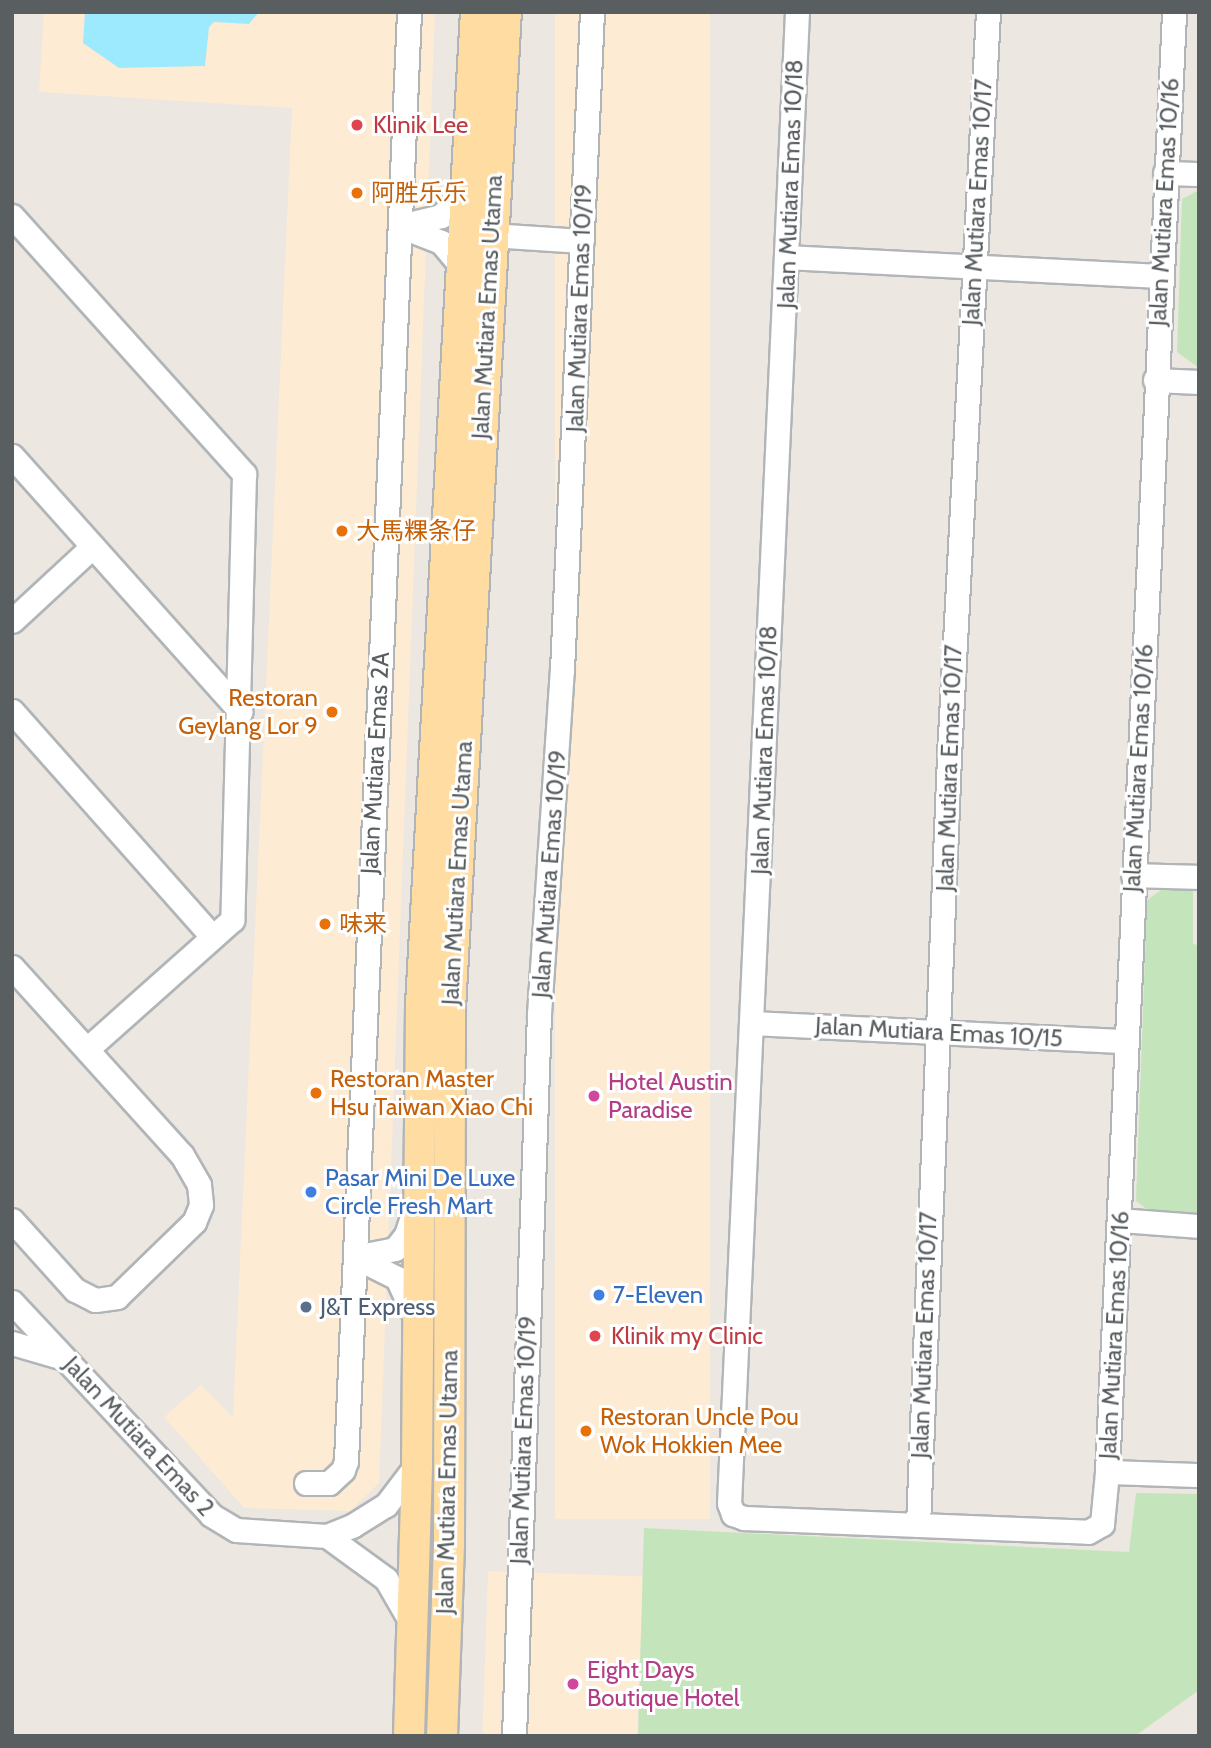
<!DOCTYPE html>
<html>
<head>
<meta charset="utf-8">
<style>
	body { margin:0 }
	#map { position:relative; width:1211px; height:1748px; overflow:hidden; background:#ece7e0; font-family:Cabin,"Noto Sans SC",sans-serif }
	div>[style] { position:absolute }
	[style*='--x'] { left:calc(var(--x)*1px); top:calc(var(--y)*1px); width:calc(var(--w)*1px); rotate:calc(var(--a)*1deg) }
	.commercial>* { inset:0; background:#feebd3; transform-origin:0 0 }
	.green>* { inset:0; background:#c4e5bb }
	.water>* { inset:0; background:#9deaff }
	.roads { filter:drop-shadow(2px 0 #b1b5b8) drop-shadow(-2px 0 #b1b5b8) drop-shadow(0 2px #b1b5b8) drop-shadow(0 -2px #b1b5b8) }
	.minor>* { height:23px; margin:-11.5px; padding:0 11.5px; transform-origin:11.5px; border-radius:11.5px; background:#fff }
	.major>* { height:30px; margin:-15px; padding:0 15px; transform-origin:15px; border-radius:15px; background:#ffdca2 }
	.dots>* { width:19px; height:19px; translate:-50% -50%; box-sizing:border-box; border:4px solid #fff; border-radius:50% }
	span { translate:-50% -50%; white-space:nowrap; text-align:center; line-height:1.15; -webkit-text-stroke:6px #fff; paint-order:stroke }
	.health-label { font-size:24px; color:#be3a42 }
	.left { translate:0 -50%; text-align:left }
	.street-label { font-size:24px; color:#595e61 }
	.food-label { font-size:24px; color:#c56008 }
	.right { translate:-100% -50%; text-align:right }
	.hotel-label { font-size:24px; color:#b23c85 }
	.shop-label { font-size:24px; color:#366cbe }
	.service-label { font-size:24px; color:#4e5e75 }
	.frame { position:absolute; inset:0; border:14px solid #595e61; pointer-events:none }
</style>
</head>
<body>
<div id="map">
	<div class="commercial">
		<i style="clip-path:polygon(44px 12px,435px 12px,379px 1483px,350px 1511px,244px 1508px,164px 1417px,201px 1385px,233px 1417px,292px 108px,39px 92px)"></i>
		<i style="left:555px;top:12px;width:155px;height:1507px"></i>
		<i style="left:488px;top:1571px;width:155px;height:165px;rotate:2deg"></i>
	</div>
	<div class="green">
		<i style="clip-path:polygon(1199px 190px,1199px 368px,1177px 352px,1182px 199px)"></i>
		<i style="clip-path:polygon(1161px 890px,1193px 890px,1193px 944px,1199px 945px,1199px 1215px,1152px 1213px,1136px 1201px,1147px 900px)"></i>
		<i style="clip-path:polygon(1136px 1493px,1199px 1494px,1199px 1690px,1135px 1736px,638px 1736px,644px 1528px,1129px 1552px)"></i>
	</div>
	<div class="water">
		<i style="clip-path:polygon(85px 12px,259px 12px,249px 24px,214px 22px,209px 27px,205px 66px,119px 68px,83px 43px)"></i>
	</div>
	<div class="roads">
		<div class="minor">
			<i style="--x:797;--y:12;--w:1493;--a:92.61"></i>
			<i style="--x:729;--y:1503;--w:12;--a:70"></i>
			<i style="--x:733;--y:1514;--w:12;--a:20"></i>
			<i style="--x:744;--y:1518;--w:344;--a:2.3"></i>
			<i style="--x:1088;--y:1532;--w:16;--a:-30"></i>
			<i style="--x:1102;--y:1524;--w:52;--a:-84.5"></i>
			<i style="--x:1107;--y:1472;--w:1462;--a:-87.37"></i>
			<i style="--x:1165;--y:173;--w:34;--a:2"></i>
			<i style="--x:12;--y:216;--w:347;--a:48"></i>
			<i style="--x:244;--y:474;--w:446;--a:91.5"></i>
			<i style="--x:232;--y:920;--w:194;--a:138.3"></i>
			<i style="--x:400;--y:226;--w:44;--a:21.3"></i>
			<i style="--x:441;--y:242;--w:33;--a:50"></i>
			<i style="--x:400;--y:226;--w:42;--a:-13.7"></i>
			<i style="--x:441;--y:216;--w:34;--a:-45"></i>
			<i style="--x:491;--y:235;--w:91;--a:3.8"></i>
			<i style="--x:787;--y:257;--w:372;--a:2.9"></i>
			<i style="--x:1155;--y:380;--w:44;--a:2.6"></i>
			<i style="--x:12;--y:456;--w:343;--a:48.2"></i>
			<i style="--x:12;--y:621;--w:110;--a:-42.8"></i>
			<i style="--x:12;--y:711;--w:302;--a:48.4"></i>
			<i style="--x:1133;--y:875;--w:66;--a:1.7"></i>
			<i style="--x:12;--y:967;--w:253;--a:47.9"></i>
			<i style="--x:182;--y:1155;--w:34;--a:60"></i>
			<i style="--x:199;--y:1185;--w:20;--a:84"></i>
			<i style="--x:201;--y:1205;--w:18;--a:112"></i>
			<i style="--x:194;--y:1222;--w:107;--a:135.8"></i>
			<i style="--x:117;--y:1297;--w:22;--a:172"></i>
			<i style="--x:95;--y:1300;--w:22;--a:-153"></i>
			<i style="--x:75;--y:1290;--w:94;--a:-132"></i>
			<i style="--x:753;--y:1023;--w:372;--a:2.8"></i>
			<i style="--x:1119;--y:1220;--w:80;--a:4.3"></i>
			<i style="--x:355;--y:1257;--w:47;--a:26.6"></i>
			<i style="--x:397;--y:1278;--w:41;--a:65.3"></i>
			<i style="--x:355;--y:1257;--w:41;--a:-11.3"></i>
			<i style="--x:395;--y:1249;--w:18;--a:-52"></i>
			<i style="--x:406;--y:1235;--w:25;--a:-72"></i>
			<i style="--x:12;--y:1302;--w:291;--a:46.9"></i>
			<i style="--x:211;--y:1515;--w:29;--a:31"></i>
			<i style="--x:236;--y:1530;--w:91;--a:3.8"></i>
			<i style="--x:327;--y:1536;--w:27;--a:-22"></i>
			<i style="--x:352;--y:1526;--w:40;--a:-32"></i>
			<i style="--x:386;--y:1505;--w:51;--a:-52.9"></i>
			<i style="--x:12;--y:1343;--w:50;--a:16.3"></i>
			<i style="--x:1107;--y:1472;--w:92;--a:1.9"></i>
			<i style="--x:306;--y:1483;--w:23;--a:0"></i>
			<i style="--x:329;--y:1483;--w:19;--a:-43"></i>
			<i style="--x:343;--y:1470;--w:9;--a:-72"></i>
			<i style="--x:346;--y:1461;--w:1450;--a:-87.51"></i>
			<i style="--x:918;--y:1525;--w:770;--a:-87.69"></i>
			<i style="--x:949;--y:756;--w:745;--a:-87"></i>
			<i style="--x:327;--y:1536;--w:73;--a:36.1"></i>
			<i style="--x:386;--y:1579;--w:52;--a:60"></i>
			<i style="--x:514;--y:1736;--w:722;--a:-88.02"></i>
			<i style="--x:539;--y:1014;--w:345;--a:-86.2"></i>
			<i style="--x:562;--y:670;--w:659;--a:-87.39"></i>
		</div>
		<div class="major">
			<i style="--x:409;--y:1736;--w:272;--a:-88.3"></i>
			<i style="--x:417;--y:1464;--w:459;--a:-89.5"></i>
			<i style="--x:421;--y:1005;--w:995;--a:-86.83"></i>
			<i style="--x:442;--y:1736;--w:193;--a:-87.9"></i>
			<i style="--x:449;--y:1543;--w:534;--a:-89.89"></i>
			<i style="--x:450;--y:1009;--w:999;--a:-86.79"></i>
		</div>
	</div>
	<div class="dots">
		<i style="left:357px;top:125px;background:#e0444e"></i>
		<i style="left:357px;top:193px;background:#e8710a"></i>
		<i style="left:342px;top:531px;background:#e8710a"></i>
		<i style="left:332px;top:712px;background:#e8710a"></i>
		<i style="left:325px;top:924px;background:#e8710a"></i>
		<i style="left:316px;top:1093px;background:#e8710a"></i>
		<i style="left:594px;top:1096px;background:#d1479c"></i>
		<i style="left:311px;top:1192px;background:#3f7fe0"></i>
		<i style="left:599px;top:1295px;background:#3f7fe0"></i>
		<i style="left:306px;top:1307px;background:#5c6f8a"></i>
		<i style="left:595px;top:1336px;background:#e0444e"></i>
		<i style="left:586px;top:1431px;background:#e8710a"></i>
		<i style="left:573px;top:1684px;background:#d1479c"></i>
	</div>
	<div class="health-label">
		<span class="left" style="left:373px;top:125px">Klinik Lee</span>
		<span class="left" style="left:611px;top:1336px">Klinik my Clinic</span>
	</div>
	<div class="street-label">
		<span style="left:790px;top:184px;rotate:-88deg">Jalan Mutiara Emas 10/18</span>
		<span style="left:977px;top:202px;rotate:-87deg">Jalan Mutiara Emas 10/17</span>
		<span style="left:1164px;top:202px;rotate:-87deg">Jalan Mutiara Emas 10/16</span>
		<span style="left:487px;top:307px;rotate:-87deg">Jalan Mutiara Emas Utama</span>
		<span style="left:579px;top:308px;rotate:-88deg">Jalan Mutiara Emas 10/19</span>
		<span style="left:764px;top:750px;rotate:-88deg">Jalan Mutiara Emas 10/18</span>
		<span style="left:375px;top:763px;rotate:-87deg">Jalan Mutiara Emas 2A</span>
		<span style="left:949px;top:768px;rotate:-88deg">Jalan Mutiara Emas 10/17</span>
		<span style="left:1138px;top:768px;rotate:-87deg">Jalan Mutiara Emas 10/16</span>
		<span style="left:457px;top:873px;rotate:-87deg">Jalan Mutiara Emas Utama</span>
		<span style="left:549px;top:874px;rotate:-86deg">Jalan Mutiara Emas 10/19</span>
		<span style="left:939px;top:1032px;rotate:3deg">Jalan Mutiara Emas 10/15</span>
		<span style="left:924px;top:1335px;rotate:-88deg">Jalan Mutiara Emas 10/17</span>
		<span style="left:1114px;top:1335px;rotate:-87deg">Jalan Mutiara Emas 10/16</span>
		<span style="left:139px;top:1436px;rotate:47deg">Jalan Mutiara Emas 2</span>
		<span style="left:523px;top:1440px;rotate:-88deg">Jalan Mutiara Emas 10/19</span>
		<span style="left:447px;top:1482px;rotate:-89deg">Jalan Mutiara Emas Utama</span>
	</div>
	<div class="food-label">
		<span class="left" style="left:371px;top:193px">阿胜乐乐</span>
		<span class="left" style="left:356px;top:531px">大馬粿条仔</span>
		<span class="right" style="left:318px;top:712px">Restoran<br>Geylang Lor 9</span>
		<span class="left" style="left:339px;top:924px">味来</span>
		<span class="left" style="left:330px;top:1093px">Restoran Master<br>Hsu Taiwan Xiao Chi</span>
		<span class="left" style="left:600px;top:1431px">Restoran Uncle Pou<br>Wok Hokkien Mee</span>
	</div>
	<div class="hotel-label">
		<span class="left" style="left:608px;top:1096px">Hotel Austin<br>Paradise</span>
		<span class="left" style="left:587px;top:1684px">Eight Days<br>Boutique Hotel</span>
	</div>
	<div class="shop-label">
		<span class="left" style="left:325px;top:1192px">Pasar Mini De Luxe<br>Circle Fresh Mart</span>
		<span class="left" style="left:613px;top:1295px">7-Eleven</span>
	</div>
	<div class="service-label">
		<span class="left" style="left:320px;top:1307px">J&amp;T Express</span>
	</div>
	<div class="frame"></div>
</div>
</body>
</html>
